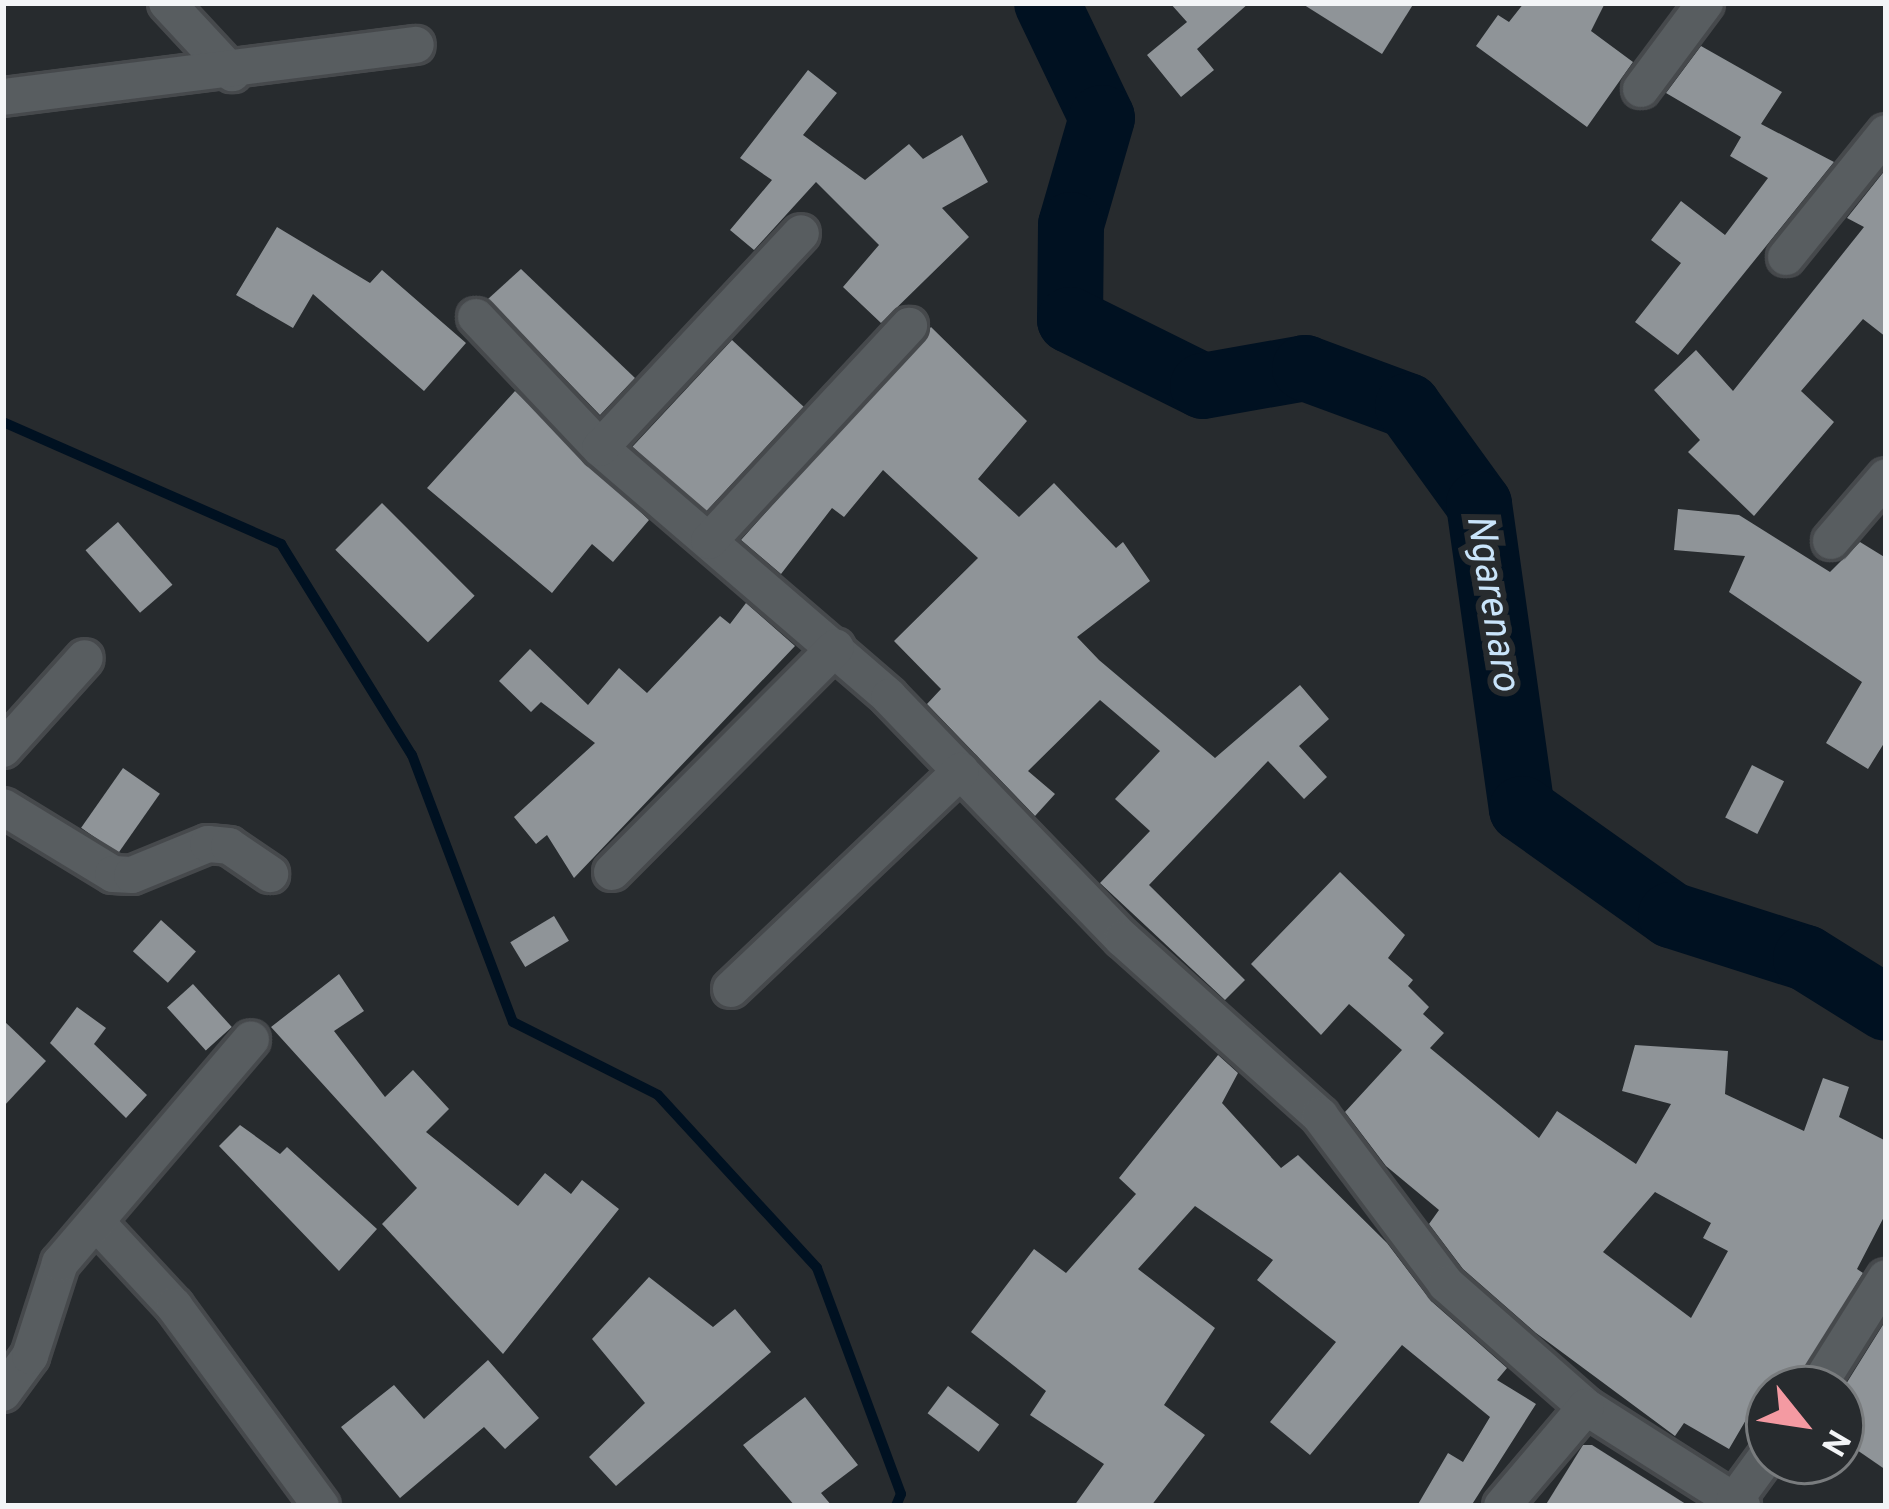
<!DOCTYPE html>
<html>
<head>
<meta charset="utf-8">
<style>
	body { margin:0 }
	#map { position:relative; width:1889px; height:1509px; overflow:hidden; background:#272b2e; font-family:Overpass,sans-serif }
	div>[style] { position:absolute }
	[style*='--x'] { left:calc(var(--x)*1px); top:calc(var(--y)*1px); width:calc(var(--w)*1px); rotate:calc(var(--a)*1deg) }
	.stream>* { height:10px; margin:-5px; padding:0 5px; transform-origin:5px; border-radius:5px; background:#001121 }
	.river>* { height:66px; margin:-33px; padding:0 33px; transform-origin:33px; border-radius:33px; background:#001121 }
	.building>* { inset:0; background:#8f9498; transform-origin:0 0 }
	.roads { filter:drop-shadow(3px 0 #46494c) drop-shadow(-3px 0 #46494c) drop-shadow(0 3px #46494c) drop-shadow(0 -3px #46494c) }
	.minor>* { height:36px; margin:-18px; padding:0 18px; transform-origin:18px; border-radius:18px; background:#585d60 }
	span { translate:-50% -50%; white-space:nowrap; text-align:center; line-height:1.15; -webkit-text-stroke:12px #272b2e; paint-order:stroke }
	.water-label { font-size:39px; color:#c9e4fa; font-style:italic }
	.frame { position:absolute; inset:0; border:6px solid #f3f5f7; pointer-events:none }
	.north { position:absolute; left:1745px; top:1365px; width:120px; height:120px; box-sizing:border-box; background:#272b2e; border:3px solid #797c7e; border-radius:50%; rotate:120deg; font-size:33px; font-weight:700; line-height:48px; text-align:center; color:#f3f5f7 }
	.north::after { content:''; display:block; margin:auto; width:42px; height:54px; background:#f49aa2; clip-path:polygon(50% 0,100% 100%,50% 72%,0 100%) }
</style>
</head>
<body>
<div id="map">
	<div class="stream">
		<i style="--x:3;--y:422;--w:304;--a:23.7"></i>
		<i style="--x:281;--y:544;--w:248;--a:58.2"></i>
		<i style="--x:412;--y:755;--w:285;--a:69.3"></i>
		<i style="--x:513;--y:1022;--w:162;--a:26.7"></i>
		<i style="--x:658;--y:1095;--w:235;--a:47.4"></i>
		<i style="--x:817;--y:1268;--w:241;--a:69.6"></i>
		<i style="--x:901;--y:1494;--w:13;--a:113"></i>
	</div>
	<div class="river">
		<i style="--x:1047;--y:3;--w:127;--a:64.4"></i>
		<i style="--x:1102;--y:118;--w:111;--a:106.2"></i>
		<i style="--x:1071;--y:225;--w:95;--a:90.6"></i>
		<i style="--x:1070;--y:320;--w:148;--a:26.4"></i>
		<i style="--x:1203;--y:386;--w:104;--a:-10"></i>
		<i style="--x:1305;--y:368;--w:110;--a:20.3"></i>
		<i style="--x:1408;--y:406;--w:121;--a:54.1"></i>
		<i style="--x:1479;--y:504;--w:308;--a:82"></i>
		<i style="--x:1522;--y:809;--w:183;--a:35.4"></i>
		<i style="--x:1671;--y:915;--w:142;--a:17.7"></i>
		<i style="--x:1806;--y:958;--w:94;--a:32"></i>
	</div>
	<div class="building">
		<i style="clip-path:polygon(1170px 3px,1249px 3px,1197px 49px,1214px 70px,1181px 97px,1147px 55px,1187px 22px)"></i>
		<i style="clip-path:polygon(1301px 3px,1414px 3px,1382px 54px)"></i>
		<i style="clip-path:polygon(1524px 3px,1605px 3px,1591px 31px,1633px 62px,1587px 127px,1476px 46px,1498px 15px,1509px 22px)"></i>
		<i style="clip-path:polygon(1701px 46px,1782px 92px,1761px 124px,1834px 162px,1678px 355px,1635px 322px,1681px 263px,1651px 240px,1681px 201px,1725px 235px,1768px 178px,1730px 156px,1741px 137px,1666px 93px)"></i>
		<i style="clip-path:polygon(808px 70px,837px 93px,803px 135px,865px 180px,909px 144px,923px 159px,962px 135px,988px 182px,942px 208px,969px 237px,881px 323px,843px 287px,879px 245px,816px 182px,754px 250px,730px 230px,772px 180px,740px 158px)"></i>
		<i style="clip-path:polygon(1886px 169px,1886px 337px,1863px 319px,1801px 391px,1834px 422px,1754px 516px,1688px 452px,1700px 440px,1654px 390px,1696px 350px,1733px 391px,1864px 227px,1847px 218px)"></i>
		<i style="clip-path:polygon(277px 227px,370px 283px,382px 270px,466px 343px,424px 391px,313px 294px,293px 328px,236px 295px)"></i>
		<i style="clip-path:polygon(521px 269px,635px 378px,600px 415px,488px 299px)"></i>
		<i style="clip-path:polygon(931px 327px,1027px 421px,978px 479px,1019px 517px,1054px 483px,1116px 548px,1123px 542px,1150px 581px,1077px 637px,1099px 660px,1215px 758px,1300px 685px,1329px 719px,1299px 746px,1327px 777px,1304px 799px,1268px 761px,1149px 885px,1245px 980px,1225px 1000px,1100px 883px,1150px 831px,1115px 799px,1160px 751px,1100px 700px,1028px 771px,1055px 794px,1035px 816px,927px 704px,941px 689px,894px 641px,978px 558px,883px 470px,844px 517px,832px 508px,781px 574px,741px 540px)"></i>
		<i style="left:732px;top:340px;width:98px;height:146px;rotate:43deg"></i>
		<i style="clip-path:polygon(515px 391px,649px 520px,613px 562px,592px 544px,552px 593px,427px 488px)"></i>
		<i style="left:382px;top:503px;width:131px;height:66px;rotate:45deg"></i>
		<i style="clip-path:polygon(1678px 509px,1739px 515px,1830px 572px,1860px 542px,1886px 558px,1886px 740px,1868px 769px,1826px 743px,1862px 682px,1729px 592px,1745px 556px,1674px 550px)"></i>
		<i style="left:118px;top:522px;width:83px;height:43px;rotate:49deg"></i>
		<i style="clip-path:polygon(746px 603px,795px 646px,574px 878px,547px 835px,536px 844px,514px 817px,595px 743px,541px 702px,531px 712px,499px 681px,530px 649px,588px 705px,619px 668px,647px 693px,720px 616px,730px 624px)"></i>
		<i style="left:1752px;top:765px;width:36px;height:59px;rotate:27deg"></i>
		<i style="left:123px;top:768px;width:45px;height:73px;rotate:35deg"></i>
		<i style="clip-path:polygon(evenodd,1340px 872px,1405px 935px,1388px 958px,1413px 980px,1408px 986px,1429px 1007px,1423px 1014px,1444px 1033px,1430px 1048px,1539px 1138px,1557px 1111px,1636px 1164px,1671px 1104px,1622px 1091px,1635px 1045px,1728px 1051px,1725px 1094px,1804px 1131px,1823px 1078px,1849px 1087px,1839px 1117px,1886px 1141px,1886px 1213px,1857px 1269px,1863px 1273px,1794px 1389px,1764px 1389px,1729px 1449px,1684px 1423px,1675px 1436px,1536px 1333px,1463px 1269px,1429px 1224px,1439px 1210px,1386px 1166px,1345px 1112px,1402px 1050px,1349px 1004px,1321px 1035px,1251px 964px,1340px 872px,1655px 1192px,1711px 1223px,1703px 1238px,1728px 1251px,1691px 1318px,1603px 1252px,1655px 1192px)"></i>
		<i style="left:554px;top:916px;width:29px;height:51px;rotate:59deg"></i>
		<i style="left:161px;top:920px;width:47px;height:42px;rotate:42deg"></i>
		<i style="clip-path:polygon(339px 974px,364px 1011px,334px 1031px,385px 1097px,413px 1070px,449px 1109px,426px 1132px,518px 1206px,545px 1173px,571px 1194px,582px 1180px,619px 1209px,503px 1354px,382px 1224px,417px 1188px,271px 1027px)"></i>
		<i style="left:193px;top:984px;width:58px;height:35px;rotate:48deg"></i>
		<i style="clip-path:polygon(77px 1007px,106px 1028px,94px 1044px,147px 1095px,126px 1118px,50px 1043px)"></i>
		<i style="clip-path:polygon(3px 1020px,46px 1061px,3px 1107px)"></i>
		<i style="clip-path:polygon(1218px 1055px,1238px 1073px,1222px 1103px,1281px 1168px,1298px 1155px,1387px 1243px,1431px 1301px,1507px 1368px,1497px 1380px,1536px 1404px,1471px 1506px,1417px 1506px,1448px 1453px,1463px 1462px,1490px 1417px,1402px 1345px,1310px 1455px,1270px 1422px,1336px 1342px,1257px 1280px,1273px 1260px,1195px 1206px,1138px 1269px,1215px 1328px,1164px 1405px,1205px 1435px,1151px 1506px,1074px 1506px,1104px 1464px,1030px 1415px,1046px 1391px,971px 1332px,1034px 1249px,1066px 1273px,1136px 1194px,1119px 1178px)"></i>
		<i style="clip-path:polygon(240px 1125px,280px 1154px,287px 1147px,377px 1229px,339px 1271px,219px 1146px)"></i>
		<i style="clip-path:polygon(649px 1277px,713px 1327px,735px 1309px,771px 1352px,616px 1486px,589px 1457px,645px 1403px,592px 1339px)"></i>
		<i style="clip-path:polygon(1886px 1320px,1886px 1470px,1841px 1439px,1841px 1392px)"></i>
		<i style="clip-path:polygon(488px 1360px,539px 1418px,505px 1449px,484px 1427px,400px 1498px,341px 1427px,394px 1385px,424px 1419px)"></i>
		<i style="left:948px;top:1386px;width:64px;height:34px;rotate:37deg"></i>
		<i style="clip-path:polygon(805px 1397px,858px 1465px,821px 1493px,832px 1506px,795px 1506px,743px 1445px)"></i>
		<i style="clip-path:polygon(1583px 1445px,1592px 1445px,1689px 1506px,1545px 1506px)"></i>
	</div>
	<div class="roads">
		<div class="minor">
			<i style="--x:167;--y:3;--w:96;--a:47.1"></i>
			<i style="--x:1641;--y:89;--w:107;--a:-53.3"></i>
			<i style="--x:3;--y:97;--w:416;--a:-7.2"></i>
			<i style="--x:1786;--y:257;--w:159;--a:-51.1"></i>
			<i style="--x:476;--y:317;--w:180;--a:46.6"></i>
			<i style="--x:600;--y:448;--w:381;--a:40.7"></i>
			<i style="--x:889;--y:697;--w:337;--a:46"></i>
			<i style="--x:1123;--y:939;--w:265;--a:41.9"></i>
			<i style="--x:1320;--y:1116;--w:210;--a:53.1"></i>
			<i style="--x:1446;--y:1284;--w:186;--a:41.3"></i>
			<i style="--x:1586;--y:1407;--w:185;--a:32.4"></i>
			<i style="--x:600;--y:448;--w:294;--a:-46.9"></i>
			<i style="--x:709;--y:541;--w:294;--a:-47.1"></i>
			<i style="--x:1831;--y:541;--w:84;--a:-49.3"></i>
			<i style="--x:3;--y:749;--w:122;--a:-48"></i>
			<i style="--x:3;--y:807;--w:129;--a:31.3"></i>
			<i style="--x:113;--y:874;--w:19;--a:3"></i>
			<i style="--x:132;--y:875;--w:82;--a:-22.2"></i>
			<i style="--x:208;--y:844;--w:21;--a:5"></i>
			<i style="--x:229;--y:846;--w:50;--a:34.3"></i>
			<i style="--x:612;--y:872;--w:317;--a:-45.1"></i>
			<i style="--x:731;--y:989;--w:317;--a:-43.5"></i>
			<i style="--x:96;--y:1222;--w:115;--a:47.1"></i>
			<i style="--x:174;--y:1306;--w:248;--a:53.7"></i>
			<i style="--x:1816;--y:1389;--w:131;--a:-57.8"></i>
			<i style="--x:3;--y:1393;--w:46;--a:-53.9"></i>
			<i style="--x:30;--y:1356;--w:98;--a:-72.1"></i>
			<i style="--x:60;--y:1263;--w:294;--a:-49.5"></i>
			<i style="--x:1734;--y:1501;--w:59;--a:-53.9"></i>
			<i style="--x:1502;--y:1506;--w:130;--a:-49.7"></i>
		</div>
	</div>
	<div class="water-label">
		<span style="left:1490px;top:603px;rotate:81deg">Ngarenaro</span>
	</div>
	<div class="frame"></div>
	<div class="north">N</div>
</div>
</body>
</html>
